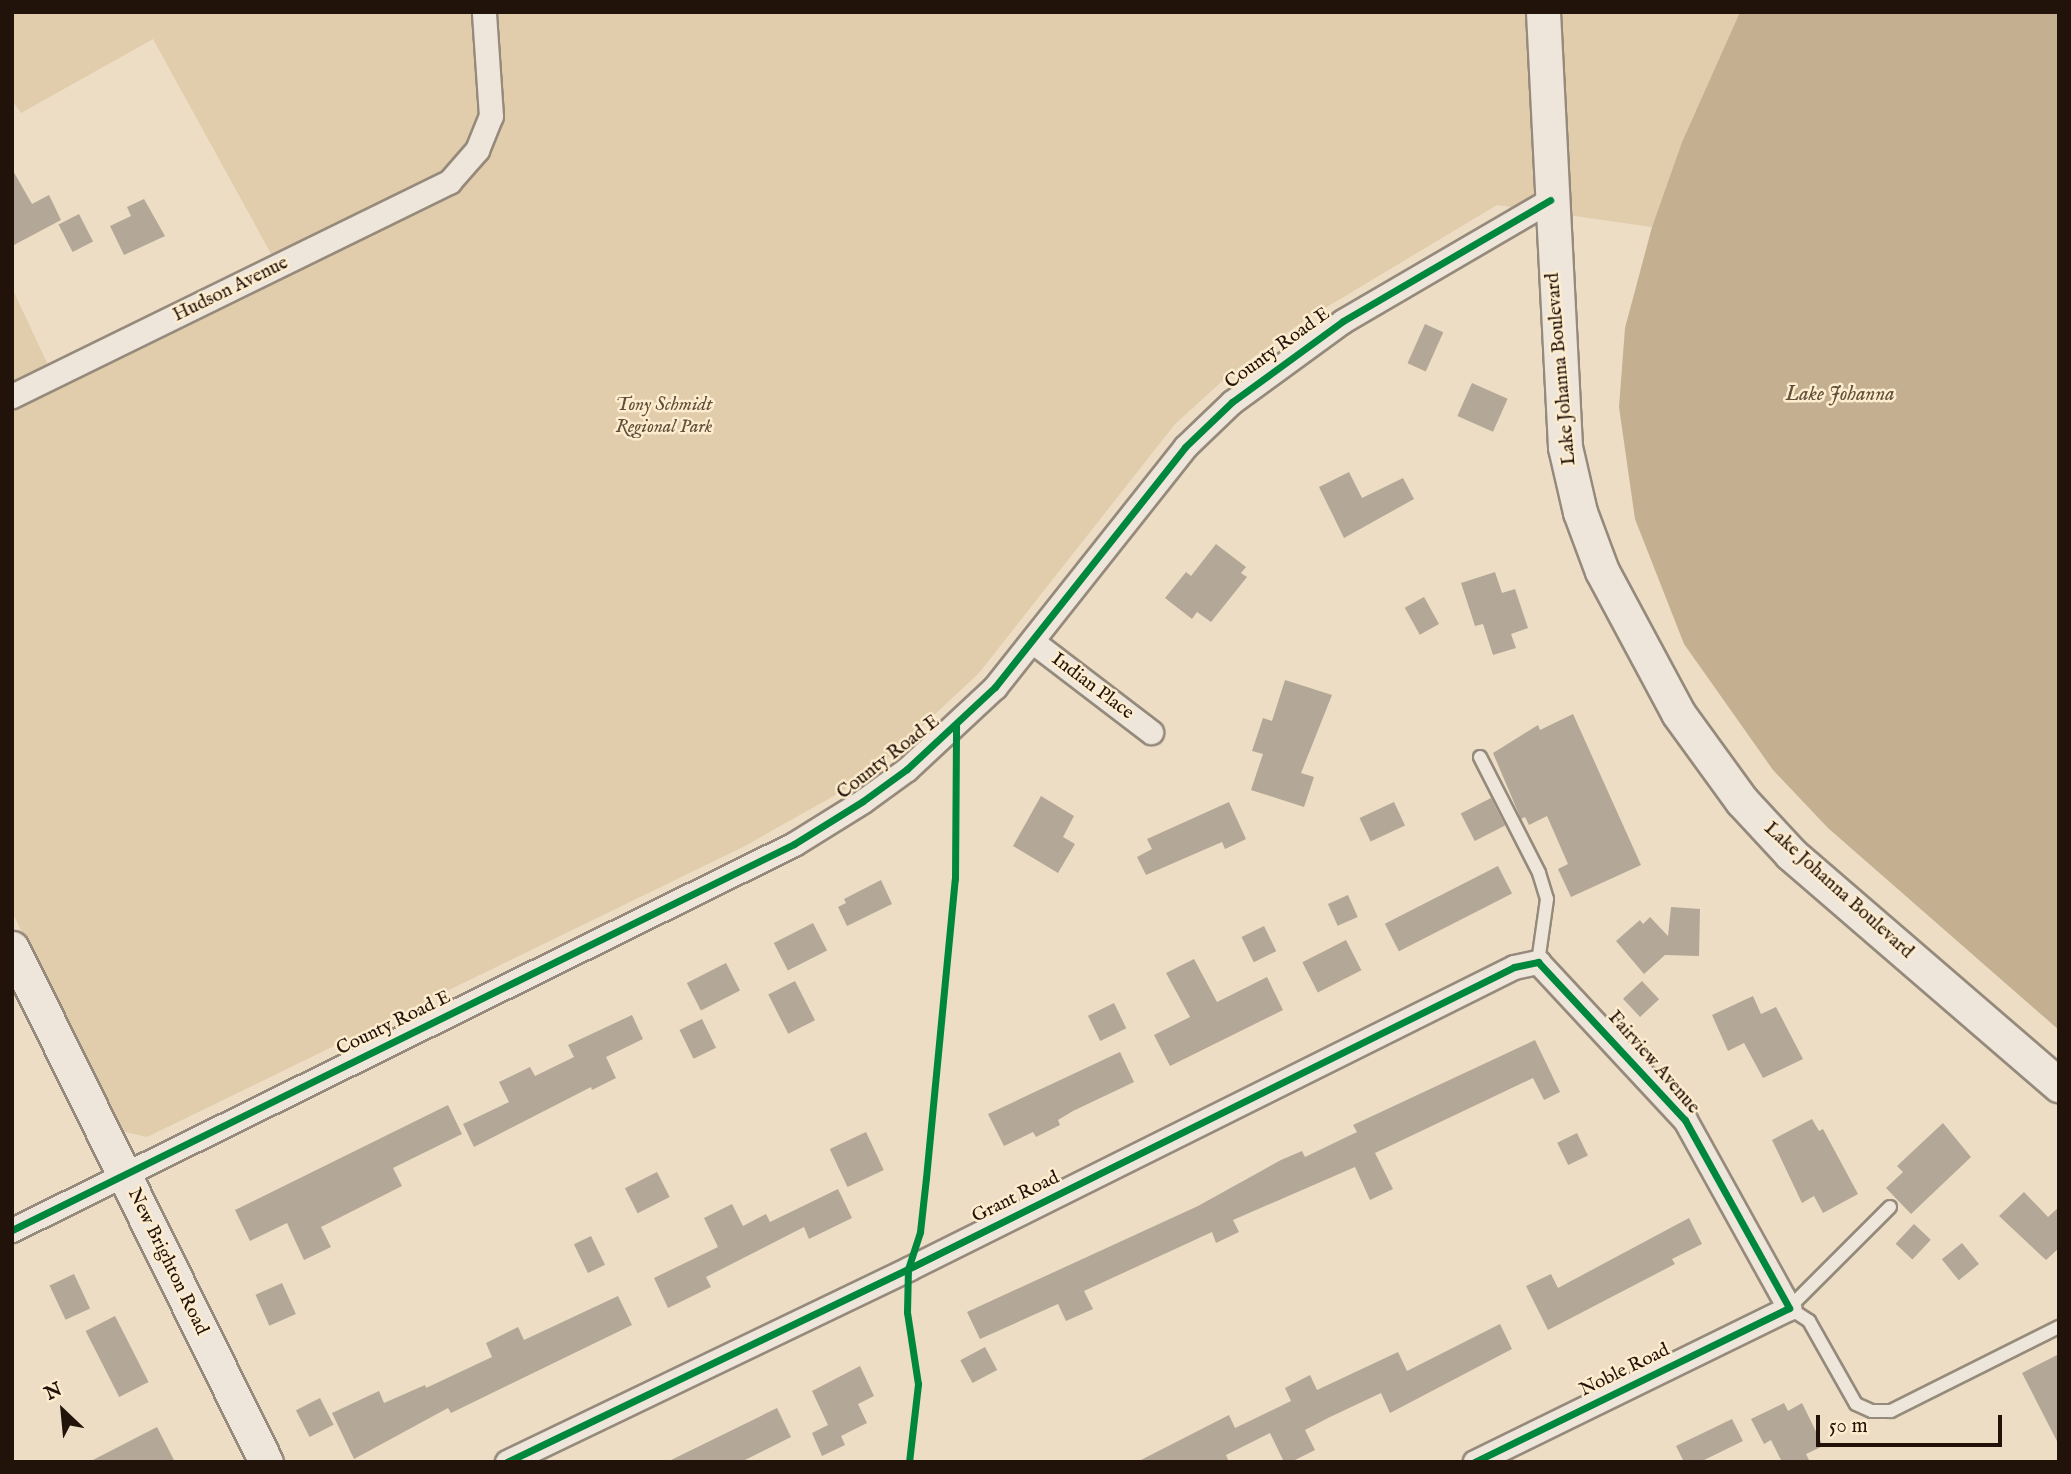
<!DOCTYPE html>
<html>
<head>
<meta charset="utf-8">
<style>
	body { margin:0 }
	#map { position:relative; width:2071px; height:1474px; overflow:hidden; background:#ecddc4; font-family:"IM FELL English",serif }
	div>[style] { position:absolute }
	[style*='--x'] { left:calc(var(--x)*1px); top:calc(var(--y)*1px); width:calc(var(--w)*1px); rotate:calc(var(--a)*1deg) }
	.green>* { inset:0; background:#e1ccab }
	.water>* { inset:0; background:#c4b090 }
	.building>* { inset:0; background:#b3a897; transform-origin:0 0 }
	.roads { filter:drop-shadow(2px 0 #958a7b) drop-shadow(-2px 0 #958a7b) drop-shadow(0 2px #958a7b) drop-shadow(0 -2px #958a7b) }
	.lane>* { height:12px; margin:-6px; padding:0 6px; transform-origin:6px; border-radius:6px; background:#eee6da }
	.street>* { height:23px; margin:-11.5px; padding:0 11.5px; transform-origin:11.5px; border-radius:11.5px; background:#eee6da }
	.secondary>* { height:33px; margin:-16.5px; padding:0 16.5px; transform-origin:16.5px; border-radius:16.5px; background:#eee6da }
	.cycleway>* { height:7px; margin:-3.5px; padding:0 3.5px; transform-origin:3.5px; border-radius:3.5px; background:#00873e }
	span { translate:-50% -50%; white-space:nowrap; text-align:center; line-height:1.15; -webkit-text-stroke:5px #feecce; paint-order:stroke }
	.street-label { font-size:19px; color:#22130a }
	.park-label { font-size:19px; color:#624f3b; font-style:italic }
	.water-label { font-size:21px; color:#63513c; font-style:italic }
	.frame { position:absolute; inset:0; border:14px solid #22130a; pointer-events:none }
	.north { position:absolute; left:28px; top:1376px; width:70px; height:70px; -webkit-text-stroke:5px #feecce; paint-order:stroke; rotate:334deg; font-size:19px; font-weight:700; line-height:28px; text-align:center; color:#22130a }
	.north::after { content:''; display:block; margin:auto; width:24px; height:32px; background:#22130a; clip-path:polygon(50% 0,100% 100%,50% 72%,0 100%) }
	.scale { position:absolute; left:1816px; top:1415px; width:186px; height:32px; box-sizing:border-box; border:4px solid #22130a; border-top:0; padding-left:9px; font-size:21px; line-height:24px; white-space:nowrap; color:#22130a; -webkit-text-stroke:5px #feecce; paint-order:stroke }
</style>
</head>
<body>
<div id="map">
	<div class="green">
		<i style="clip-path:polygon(12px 12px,1740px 12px,1682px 142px,1652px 227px,1497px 205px,1305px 320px,1230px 374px,1175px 424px,979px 673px,889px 757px,839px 793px,743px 847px,147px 1137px,121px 1131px,12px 912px,12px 412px,285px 279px,153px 39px,21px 113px,12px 100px)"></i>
		<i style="clip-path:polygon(12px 288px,48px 365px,12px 382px)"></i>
	</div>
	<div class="water">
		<i style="clip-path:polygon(1740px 12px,2059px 12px,2059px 1030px,1828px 828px,1773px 770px,1684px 644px,1635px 519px,1619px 407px,1625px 328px,1652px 227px,1682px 142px)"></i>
	</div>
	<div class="building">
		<i style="clip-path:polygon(12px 169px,32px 204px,49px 195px,61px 220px,12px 246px)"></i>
		<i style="clip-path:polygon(144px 199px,165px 236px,124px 255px,110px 226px,131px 216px,127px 207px)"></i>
		<i style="left:79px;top:214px;width:31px;height:23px;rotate:63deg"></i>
		<i style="left:1425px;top:324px;width:20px;height:43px;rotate:24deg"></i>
		<i style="left:1472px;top:383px;width:39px;height:36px;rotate:24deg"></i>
		<i style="clip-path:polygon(1349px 472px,1362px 498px,1403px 478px,1414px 499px,1344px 538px,1319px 487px)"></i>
		<i style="clip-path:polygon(1216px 544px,1246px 567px,1241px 573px,1247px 577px,1211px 622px,1197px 612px,1192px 619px,1165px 598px,1186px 572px,1191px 576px)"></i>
		<i style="clip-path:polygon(1495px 572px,1502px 593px,1515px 589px,1528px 628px,1511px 634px,1516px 648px,1493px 655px,1483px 624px,1475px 626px,1461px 583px)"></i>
		<i style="left:1424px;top:597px;width:31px;height:22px;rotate:61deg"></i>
		<i style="clip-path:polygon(1285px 680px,1332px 695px,1301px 773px,1314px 777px,1304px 807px,1251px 790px,1263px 754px,1252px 751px,1263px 718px,1272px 721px)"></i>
		<i style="clip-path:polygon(1573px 714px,1641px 865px,1571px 897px,1558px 869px,1568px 864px,1547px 816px,1529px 825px,1525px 817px,1521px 819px,1493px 753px,1538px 725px,1540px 730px)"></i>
		<i style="clip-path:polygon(1041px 796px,1074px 816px,1063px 837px,1075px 844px,1058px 873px,1013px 846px)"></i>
		<i style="left:1491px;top:798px;width:31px;height:34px;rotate:63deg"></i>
		<i style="clip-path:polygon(1229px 802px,1246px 839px,1225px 849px,1222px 842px,1146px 875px,1137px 857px,1152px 849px,1147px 839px)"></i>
		<i style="left:1394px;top:802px;width:26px;height:38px;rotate:65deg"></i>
		<i style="left:1498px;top:866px;width:31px;height:127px;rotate:63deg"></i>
		<i style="clip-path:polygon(881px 880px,892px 904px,847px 926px,838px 907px,846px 903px,844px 899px)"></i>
		<i style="left:1348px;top:895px;width:24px;height:22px;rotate:66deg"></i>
		<i style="clip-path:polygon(1671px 907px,1700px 909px,1699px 956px,1665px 955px,1644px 974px,1616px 941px,1640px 920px,1643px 924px,1650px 917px,1668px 936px)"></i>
		<i style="left:813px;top:923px;width:31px;height:44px;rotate:63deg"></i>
		<i style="left:1264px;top:926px;width:28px;height:25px;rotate:64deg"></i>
		<i style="left:1346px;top:940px;width:34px;height:49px;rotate:63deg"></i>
		<i style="clip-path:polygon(1194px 959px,1217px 1002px,1267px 977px,1283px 1010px,1170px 1066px,1154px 1035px,1190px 1017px,1166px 973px)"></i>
		<i style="left:726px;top:963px;width:31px;height:44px;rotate:63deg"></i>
		<i style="left:795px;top:981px;width:44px;height:30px;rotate:63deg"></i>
		<i style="left:1642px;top:981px;width:25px;height:26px;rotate:47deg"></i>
		<i style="clip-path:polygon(1753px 996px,1761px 1014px,1776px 1007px,1803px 1059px,1763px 1078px,1744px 1043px,1728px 1051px,1712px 1015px)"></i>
		<i style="left:1114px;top:1003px;width:28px;height:29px;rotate:64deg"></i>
		<i style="clip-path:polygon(632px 1015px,643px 1039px,606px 1057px,616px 1078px,592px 1090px,591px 1087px,474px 1147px,463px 1124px,509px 1102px,499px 1082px,530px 1067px,535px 1076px,574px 1057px,568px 1045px)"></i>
		<i style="left:702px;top:1019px;width:32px;height:25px;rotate:64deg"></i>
		<i style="clip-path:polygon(1535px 1040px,1560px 1092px,1544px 1100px,1533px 1078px,1375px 1153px,1393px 1189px,1370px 1200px,1355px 1167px,1233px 1220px,1239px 1232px,1216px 1243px,1212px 1232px,1084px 1291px,1093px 1309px,1066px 1321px,1058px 1304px,980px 1339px,967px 1312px,1198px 1206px,1281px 1160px,1302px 1151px,1305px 1157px,1357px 1132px,1353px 1125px)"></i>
		<i style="clip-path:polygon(1120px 1052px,1134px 1082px,1073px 1111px,1058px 1120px,1060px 1125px,1036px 1137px,1033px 1132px,1004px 1146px,988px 1114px)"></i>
		<i style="clip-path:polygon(448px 1105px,462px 1134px,393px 1168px,402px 1186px,321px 1227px,331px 1247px,304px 1260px,287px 1223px,250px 1241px,235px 1210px)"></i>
		<i style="clip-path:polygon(1812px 1119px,1819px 1131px,1823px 1129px,1858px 1194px,1823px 1213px,1814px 1196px,1802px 1203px,1772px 1140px)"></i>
		<i style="clip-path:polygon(1943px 1123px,1971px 1157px,1911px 1214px,1886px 1188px,1903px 1172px,1897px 1166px)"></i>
		<i style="left:866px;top:1132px;width:42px;height:40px;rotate:65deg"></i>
		<i style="left:1577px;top:1133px;width:25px;height:22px;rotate:64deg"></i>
		<i style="left:657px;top:1172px;width:28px;height:36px;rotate:63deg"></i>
		<i style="clip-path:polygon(838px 1189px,852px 1218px,809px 1239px,804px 1227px,706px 1277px,711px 1287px,668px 1308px,654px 1278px,718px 1247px,704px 1218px,732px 1204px,743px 1226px,766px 1214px,770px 1222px)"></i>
		<i style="clip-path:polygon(2024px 1192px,2048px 1217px,2059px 1207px,2059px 1248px,2046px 1260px,1999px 1216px)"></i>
		<i style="clip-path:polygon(1689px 1218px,1702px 1244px,1672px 1259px,1675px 1264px,1548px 1330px,1526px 1286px,1551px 1274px,1558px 1288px)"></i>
		<i style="left:1914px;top:1224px;width:23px;height:27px;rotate:43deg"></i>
		<i style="left:591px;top:1236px;width:32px;height:19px;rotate:64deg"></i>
		<i style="left:1962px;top:1243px;width:27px;height:26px;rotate:51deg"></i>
		<i style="left:74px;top:1274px;width:38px;height:27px;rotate:65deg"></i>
		<i style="left:282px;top:1283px;width:34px;height:29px;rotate:66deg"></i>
		<i style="clip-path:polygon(618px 1296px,632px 1325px,451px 1413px,448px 1408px,354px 1459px,332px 1413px,379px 1391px,384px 1403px,425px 1385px,426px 1388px,492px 1357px,486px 1343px,518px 1327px,524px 1340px)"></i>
		<i style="left:115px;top:1316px;width:74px;height:33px;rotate:63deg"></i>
		<i style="clip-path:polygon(1500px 1324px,1512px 1349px,1390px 1413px,1381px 1393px,1330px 1417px,1305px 1430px,1315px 1450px,1291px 1462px,1284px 1462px,1270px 1433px,1226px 1455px,1229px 1462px,1137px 1462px,1229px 1415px,1235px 1428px,1291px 1401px,1285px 1388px,1310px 1375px,1317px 1390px,1398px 1352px,1407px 1371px)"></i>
		<i style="left:985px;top:1347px;width:26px;height:28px;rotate:62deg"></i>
		<i style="clip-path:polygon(2059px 1354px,2059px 1445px,2022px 1373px)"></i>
		<i style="clip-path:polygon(860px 1366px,874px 1396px,858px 1404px,867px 1423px,841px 1436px,845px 1445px,822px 1456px,812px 1433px,828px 1425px,812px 1391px)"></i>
		<i style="left:320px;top:1398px;width:30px;height:27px;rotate:63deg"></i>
		<i style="clip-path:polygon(1784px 1403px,1788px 1411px,1802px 1403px,1823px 1446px,1806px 1454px,1810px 1462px,1782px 1462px,1771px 1440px,1764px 1444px,1751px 1419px)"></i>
		<i style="clip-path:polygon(777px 1408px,791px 1437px,741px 1462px,667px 1462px)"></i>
		<i style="clip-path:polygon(1732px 1419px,1743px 1441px,1700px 1462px,1684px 1462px,1676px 1446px)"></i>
		<i style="clip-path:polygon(157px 1427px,175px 1462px,89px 1462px)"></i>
	</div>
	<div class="roads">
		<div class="lane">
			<i style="--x:1480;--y:757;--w:130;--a:63"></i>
			<i style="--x:1539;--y:873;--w:27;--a:73"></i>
			<i style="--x:1547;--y:899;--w:64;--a:98.1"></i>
			<i style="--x:1890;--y:1207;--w:143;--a:135"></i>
			<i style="--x:1789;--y:1308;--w:24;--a:33"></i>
			<i style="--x:1809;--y:1321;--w:95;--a:60.5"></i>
			<i style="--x:1856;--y:1404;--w:17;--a:24"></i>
			<i style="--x:1872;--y:1411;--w:19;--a:0"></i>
			<i style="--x:1891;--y:1411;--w:188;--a:-26.6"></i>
		</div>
		<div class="street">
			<i style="--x:12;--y:396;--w:487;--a:-26.1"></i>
			<i style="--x:449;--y:182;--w:43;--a:-48.8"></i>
			<i style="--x:477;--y:150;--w:37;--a:-68"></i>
			<i style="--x:491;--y:116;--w:104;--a:-93.9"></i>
			<i style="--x:1032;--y:641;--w:150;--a:37.4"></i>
			<i style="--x:12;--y:1230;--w:872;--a:-26.27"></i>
			<i style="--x:794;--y:844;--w:81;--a:-31.9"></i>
			<i style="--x:863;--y:801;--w:54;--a:-36"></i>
			<i style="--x:907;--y:769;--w:120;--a:-43"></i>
			<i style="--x:995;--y:687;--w:306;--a:-51.6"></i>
			<i style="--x:1185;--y:447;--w:65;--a:-43.8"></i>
			<i style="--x:1232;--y:402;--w:137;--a:-36.1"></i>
			<i style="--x:1343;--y:321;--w:240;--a:-30.3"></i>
			<i style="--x:507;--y:1462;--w:445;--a:-25.7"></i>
			<i style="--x:908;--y:1269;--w:677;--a:-26.49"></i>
			<i style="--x:1514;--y:967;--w:25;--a:-12"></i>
			<i style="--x:1538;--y:962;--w:216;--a:47.1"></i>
			<i style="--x:1685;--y:1120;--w:215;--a:61"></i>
			<i style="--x:1789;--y:1308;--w:350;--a:153.9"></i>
		</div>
		<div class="secondary">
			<i style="--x:1543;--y:12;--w:436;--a:87.1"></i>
			<i style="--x:1565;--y:447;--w:67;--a:77"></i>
			<i style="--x:1580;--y:512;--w:63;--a:69.6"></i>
			<i style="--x:1602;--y:571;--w:161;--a:61.8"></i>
			<i style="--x:1678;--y:713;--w:109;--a:54"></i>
			<i style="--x:1742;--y:801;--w:72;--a:47.2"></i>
			<i style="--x:1791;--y:854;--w:354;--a:40.8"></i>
			<i style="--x:12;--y:948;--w:573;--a:63.7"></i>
		</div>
	</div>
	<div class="cycleway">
		<i style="--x:12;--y:1230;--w:872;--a:-26.27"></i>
		<i style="--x:794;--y:844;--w:81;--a:-31.9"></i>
		<i style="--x:863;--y:801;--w:54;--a:-36"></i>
		<i style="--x:907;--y:769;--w:120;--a:-43"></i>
		<i style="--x:995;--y:687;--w:306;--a:-51.6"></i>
		<i style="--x:1185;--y:447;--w:65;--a:-43.8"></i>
		<i style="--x:1232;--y:402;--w:137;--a:-36.1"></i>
		<i style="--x:1343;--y:321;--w:240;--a:-30.3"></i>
		<i style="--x:507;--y:1462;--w:445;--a:-25.7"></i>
		<i style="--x:908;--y:1269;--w:677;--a:-26.49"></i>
		<i style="--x:1514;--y:967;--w:25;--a:-12"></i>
		<i style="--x:1538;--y:962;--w:216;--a:47.1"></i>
		<i style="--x:1685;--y:1120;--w:215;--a:61"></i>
		<i style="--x:1789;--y:1308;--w:350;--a:153.9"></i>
		<i style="--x:909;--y:1462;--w:79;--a:-83.4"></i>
		<i style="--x:918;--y:1384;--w:73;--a:-98.7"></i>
		<i style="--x:907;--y:1312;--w:43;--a:-88.7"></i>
		<i style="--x:908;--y:1269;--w:39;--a:-72"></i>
		<i style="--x:920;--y:1232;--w:54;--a:-83.7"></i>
		<i style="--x:926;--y:1178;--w:300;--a:-84.5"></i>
		<i style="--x:955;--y:879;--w:153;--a:-89.6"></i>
	</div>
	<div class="street-label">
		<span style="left:231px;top:290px;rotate:-26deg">Hudson Avenue</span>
		<span style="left:1278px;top:349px;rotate:-36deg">County Road E</span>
		<span style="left:1562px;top:369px;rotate:-95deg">Lake Johanna Boulevard</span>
		<span style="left:1092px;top:687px;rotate:37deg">Indian Place</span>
		<span style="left:889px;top:758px;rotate:-38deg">County Road E</span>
		<span style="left:1838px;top:891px;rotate:42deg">Lake Johanna Boulevard</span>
		<span style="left:394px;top:1024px;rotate:-26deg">County Road E</span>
		<span style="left:1653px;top:1063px;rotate:49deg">Fairview Avenue</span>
		<span style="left:1016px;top:1198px;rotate:-26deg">Grant Road</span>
		<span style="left:167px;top:1262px;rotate:64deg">New Brighton Road</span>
		<span style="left:1625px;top:1371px;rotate:-26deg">Noble Road</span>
	</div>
	<div class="park-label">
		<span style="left:664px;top:417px">Tony Schmidt<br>Regional Park</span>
	</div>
	<div class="water-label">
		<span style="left:1840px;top:395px">Lake Johanna</span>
	</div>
	<div class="frame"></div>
	<div class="north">N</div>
	<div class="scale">50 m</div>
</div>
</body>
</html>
